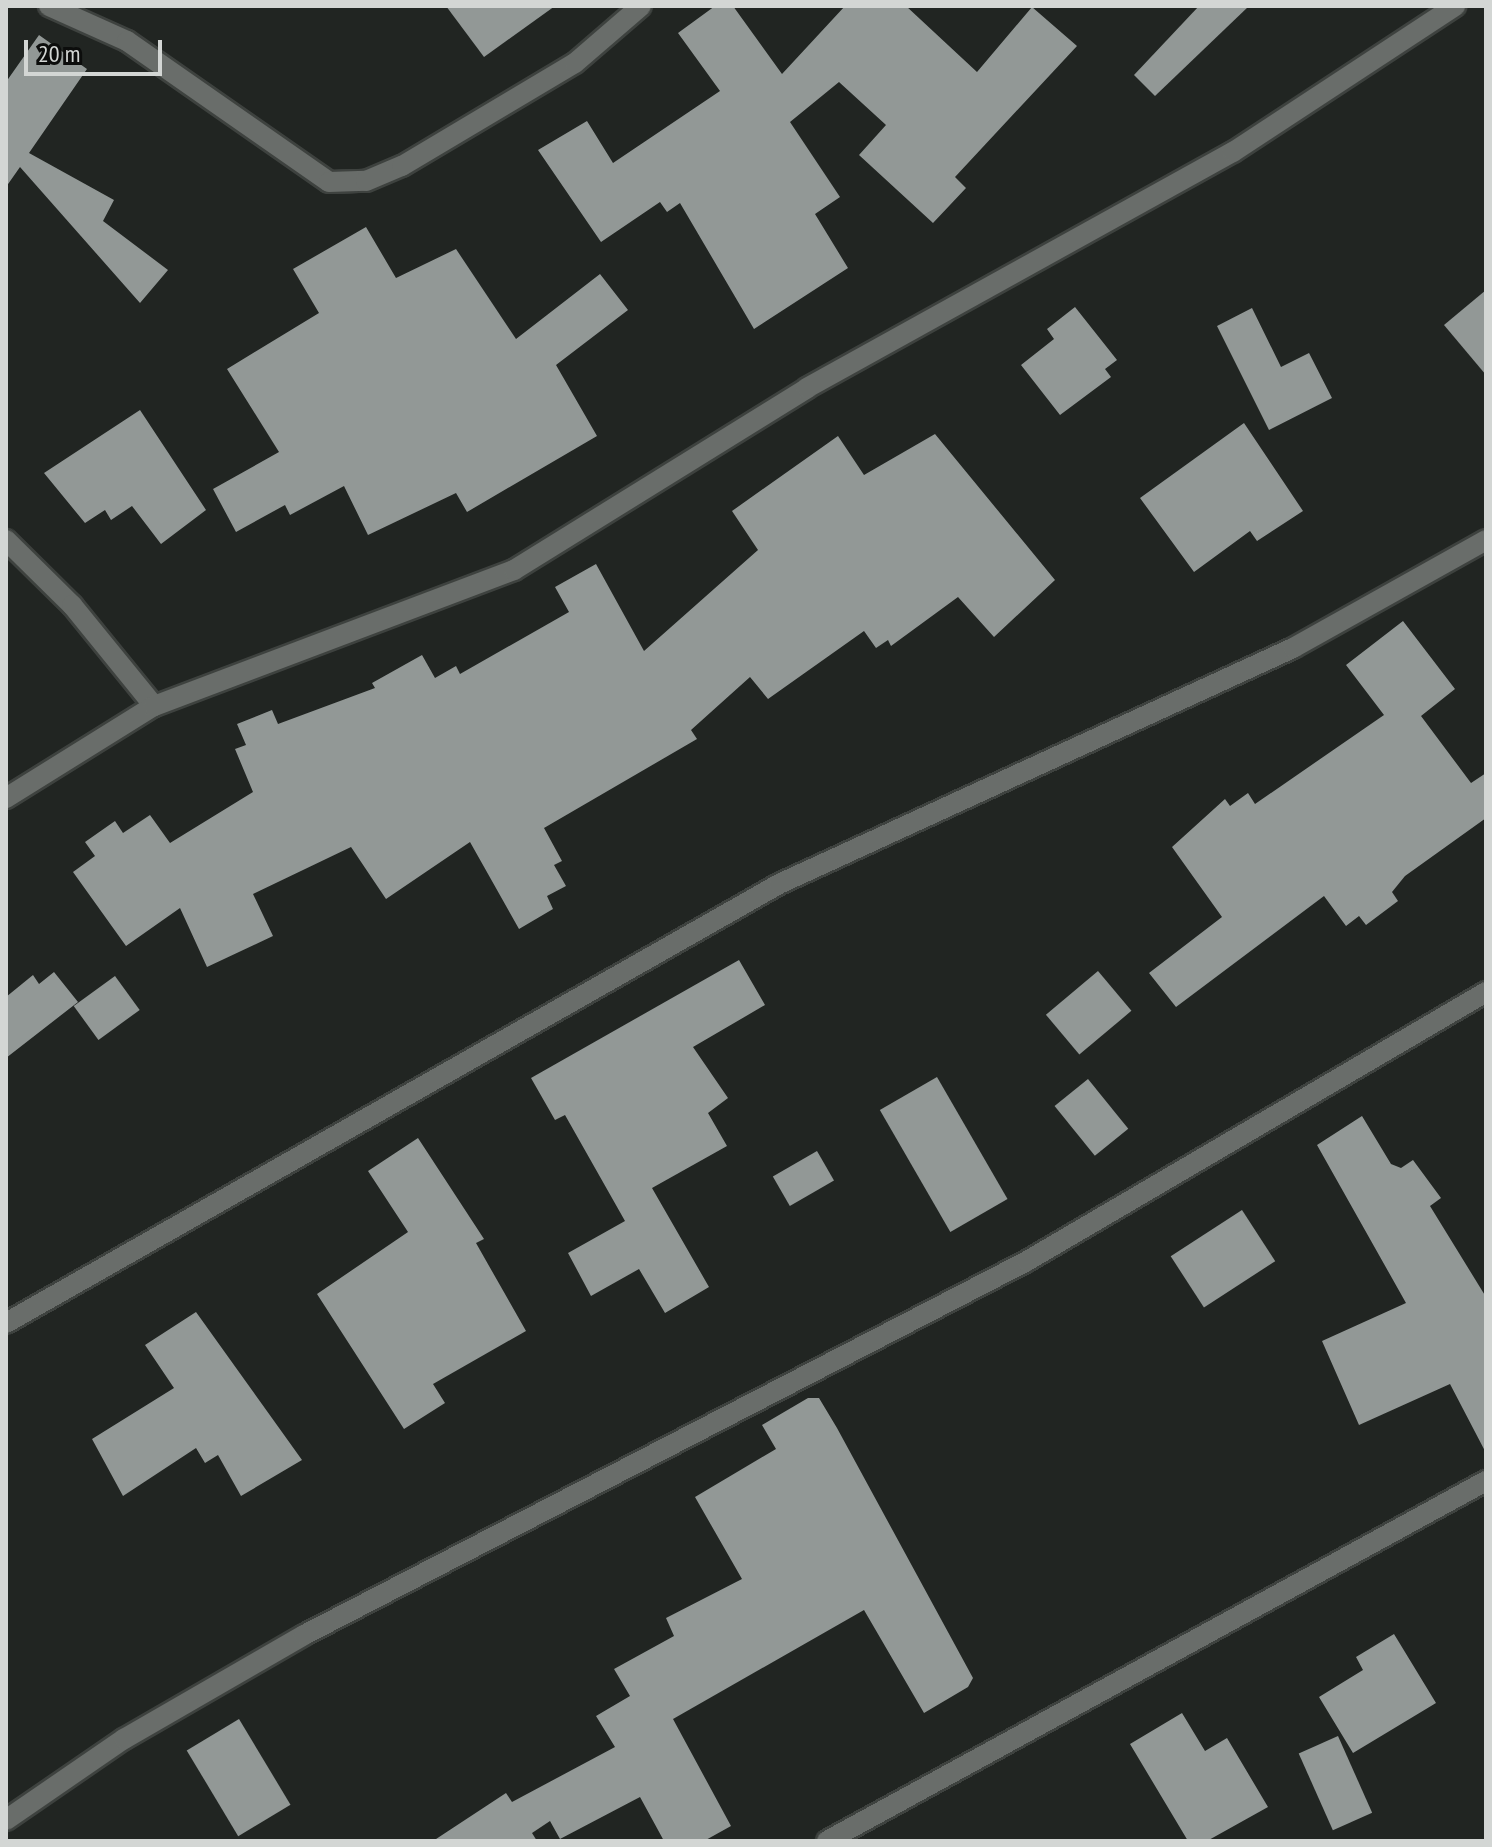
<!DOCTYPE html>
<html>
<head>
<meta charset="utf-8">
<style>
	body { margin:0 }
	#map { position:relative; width:1492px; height:1847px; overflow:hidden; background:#212522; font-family:"PT Sans Narrow",sans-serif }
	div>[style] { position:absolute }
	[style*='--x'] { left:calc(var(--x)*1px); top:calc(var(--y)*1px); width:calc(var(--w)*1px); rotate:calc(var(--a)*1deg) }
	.building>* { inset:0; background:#929896; transform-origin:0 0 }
	.roads { filter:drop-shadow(2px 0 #3e423f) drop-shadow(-2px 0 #3e423f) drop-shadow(0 2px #3e423f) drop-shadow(0 -2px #3e423f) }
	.minor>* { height:20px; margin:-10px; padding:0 10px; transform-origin:10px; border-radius:10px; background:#696d6a }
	span { translate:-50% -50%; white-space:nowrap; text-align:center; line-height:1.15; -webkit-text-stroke:8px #0c0d0c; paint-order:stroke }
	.frame { position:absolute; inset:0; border:8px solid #d3d6d4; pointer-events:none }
	.scale { position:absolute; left:24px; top:40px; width:138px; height:36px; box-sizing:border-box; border:4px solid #d3d6d4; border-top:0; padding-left:10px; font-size:24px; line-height:28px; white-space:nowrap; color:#d3d6d4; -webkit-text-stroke:6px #0c0d0c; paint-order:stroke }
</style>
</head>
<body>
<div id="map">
	<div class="building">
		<i style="clip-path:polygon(446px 6px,555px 6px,484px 57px)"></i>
		<i style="clip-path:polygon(715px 6px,733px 6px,782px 74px,845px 6px,906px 6px,977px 72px,1032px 7px,1077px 46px,955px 177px,966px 188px,933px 223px,859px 155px,886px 125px,839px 82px,790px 122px,840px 197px,815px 214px,848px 268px,754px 329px,680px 203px,667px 212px,660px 202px,601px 242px,538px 150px,587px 121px,613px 163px,720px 91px,678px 33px)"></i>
		<i style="clip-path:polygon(1199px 6px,1249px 6px,1155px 96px,1134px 75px)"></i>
		<i style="clip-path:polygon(39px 35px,87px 69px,29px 153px,114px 200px,103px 221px,168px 270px,140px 303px,20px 167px,6px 187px,6px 82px)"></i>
		<i style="clip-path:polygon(366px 227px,396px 278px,456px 249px,516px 339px,600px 274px,628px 310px,556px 365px,597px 436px,467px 512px,456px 493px,368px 535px,344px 486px,290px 515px,285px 505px,236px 532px,213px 489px,279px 452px,227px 369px,319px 313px,293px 269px)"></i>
		<i style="clip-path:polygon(1486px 290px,1486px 375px,1444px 325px)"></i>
		<i style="clip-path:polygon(1075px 307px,1117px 360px,1105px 369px,1111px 377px,1060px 415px,1021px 365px,1054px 339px,1047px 329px)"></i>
		<i style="clip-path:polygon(1252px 308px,1281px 367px,1309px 353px,1332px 398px,1269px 430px,1217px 326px)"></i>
		<i style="clip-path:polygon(140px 410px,206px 510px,161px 544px,132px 506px,111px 520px,105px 510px,85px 523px,44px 473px)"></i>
		<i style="clip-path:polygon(1244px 423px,1303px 511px,1257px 541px,1250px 531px,1194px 572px,1140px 498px)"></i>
		<i style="clip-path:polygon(935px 434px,1055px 580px,994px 637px,958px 597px,891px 646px,888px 640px,876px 648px,864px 631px,768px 699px,750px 677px,691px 730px,697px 739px,544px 828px,562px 861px,554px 865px,566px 886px,547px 896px,553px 909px,519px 929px,470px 842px,386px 899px,351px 847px,253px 894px,273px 936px,207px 967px,180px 908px,126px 946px,73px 872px,95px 856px,85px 842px,115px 821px,123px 833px,150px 815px,170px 843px,253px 792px,235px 749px,246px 745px,237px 724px,272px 710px,278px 724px,375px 688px,372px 683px,422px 655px,435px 678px,456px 666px,460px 674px,569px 612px,555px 587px,596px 564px,644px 651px,758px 550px,732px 511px,838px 436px,864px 475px)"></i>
		<i style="clip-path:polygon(1403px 621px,1455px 689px,1421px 716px,1471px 783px,1486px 773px,1486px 818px,1405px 876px,1392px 892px,1398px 901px,1366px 925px,1359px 916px,1346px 926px,1324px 896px,1176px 1007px,1149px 973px,1222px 917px,1172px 847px,1225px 799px,1230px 806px,1248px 793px,1255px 804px,1384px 715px,1346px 665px)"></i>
		<i style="clip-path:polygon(739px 960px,765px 1005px,693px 1047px,728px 1098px,708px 1113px,727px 1146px,652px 1188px,709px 1287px,665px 1313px,639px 1269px,591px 1296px,568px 1253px,625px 1221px,565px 1115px,555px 1120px,531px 1078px)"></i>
		<i style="left:1098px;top:971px;width:52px;height:68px;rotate:50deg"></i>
		<i style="clip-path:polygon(54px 972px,78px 1002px,6px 1058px,6px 997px,33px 975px,39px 984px)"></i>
		<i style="left:115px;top:976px;width:42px;height:51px;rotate:54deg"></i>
		<i style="left:937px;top:1077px;width:141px;height:66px;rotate:60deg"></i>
		<i style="left:1088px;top:1079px;width:64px;height:43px;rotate:51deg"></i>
		<i style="clip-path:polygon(1362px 1116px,1391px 1164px,1401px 1168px,1413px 1160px,1441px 1198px,1430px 1206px,1486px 1297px,1486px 1453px,1450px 1384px,1359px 1425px,1322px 1341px,1406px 1303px,1317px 1145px)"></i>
		<i style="clip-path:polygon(418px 1138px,484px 1239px,476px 1243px,526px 1331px,433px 1384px,445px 1403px,404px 1429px,317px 1294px,408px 1232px,368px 1171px)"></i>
		<i style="left:817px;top:1151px;width:34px;height:51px;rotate:60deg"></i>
		<i style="left:1242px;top:1210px;width:61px;height:85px;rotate:57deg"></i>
		<i style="clip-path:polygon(196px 1312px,302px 1460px,241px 1496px,218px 1455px,205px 1463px,196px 1448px,123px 1496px,92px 1439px,174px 1388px,145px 1345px)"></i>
		<i style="clip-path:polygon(808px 1398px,819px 1398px,837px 1428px,973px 1678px,968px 1687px,924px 1713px,864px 1610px,673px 1719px,731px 1826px,704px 1841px,664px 1841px,640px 1797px,560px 1839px,550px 1821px,532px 1833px,537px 1841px,433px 1841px,506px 1793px,512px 1802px,615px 1747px,596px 1716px,630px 1696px,614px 1669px,674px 1636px,666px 1618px,742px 1579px,695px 1497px,776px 1449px,762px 1425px)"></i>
		<i style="clip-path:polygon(1394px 1634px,1436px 1703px,1353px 1753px,1319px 1697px,1363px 1670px,1356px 1657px)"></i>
		<i style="clip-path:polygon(1182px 1713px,1205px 1751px,1227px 1738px,1268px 1807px,1207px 1841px,1188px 1841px,1130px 1744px)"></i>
		<i style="left:239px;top:1719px;width:100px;height:61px;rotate:59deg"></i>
		<i style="left:1338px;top:1736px;width:84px;height:43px;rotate:66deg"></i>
	</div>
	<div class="roads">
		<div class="minor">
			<i style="--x:49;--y:6;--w:85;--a:24.2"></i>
			<i style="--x:127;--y:41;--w:246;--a:34.9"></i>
			<i style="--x:329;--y:182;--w:37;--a:-2"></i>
			<i style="--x:366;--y:181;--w:39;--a:-23"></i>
			<i style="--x:402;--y:166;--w:201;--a:-30.8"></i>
			<i style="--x:575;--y:63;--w:87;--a:-40.8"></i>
			<i style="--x:6;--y:540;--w:93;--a:44.6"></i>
			<i style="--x:72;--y:605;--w:130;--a:50.9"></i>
			<i style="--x:6;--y:798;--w:174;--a:-31.9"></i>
			<i style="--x:154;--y:706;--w:385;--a:-20.7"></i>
			<i style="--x:514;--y:570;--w:345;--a:-31.8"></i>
			<i style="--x:807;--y:388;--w:487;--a:-29"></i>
			<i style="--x:1233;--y:152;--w:266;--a:-33.3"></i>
			<i style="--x:6;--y:1323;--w:889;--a:-29.59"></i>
			<i style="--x:779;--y:884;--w:566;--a:-24.66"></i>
			<i style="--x:1293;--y:648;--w:221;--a:-29.2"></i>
			<i style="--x:6;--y:1820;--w:143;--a:-34.5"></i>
			<i style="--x:124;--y:1739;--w:208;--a:-30"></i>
			<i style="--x:304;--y:1635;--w:814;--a:-27.35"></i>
			<i style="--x:1027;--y:1261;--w:532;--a:-30.37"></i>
			<i style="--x:827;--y:1841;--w:751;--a:-28.65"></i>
		</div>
	</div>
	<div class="frame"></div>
	<div class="scale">20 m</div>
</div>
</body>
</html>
